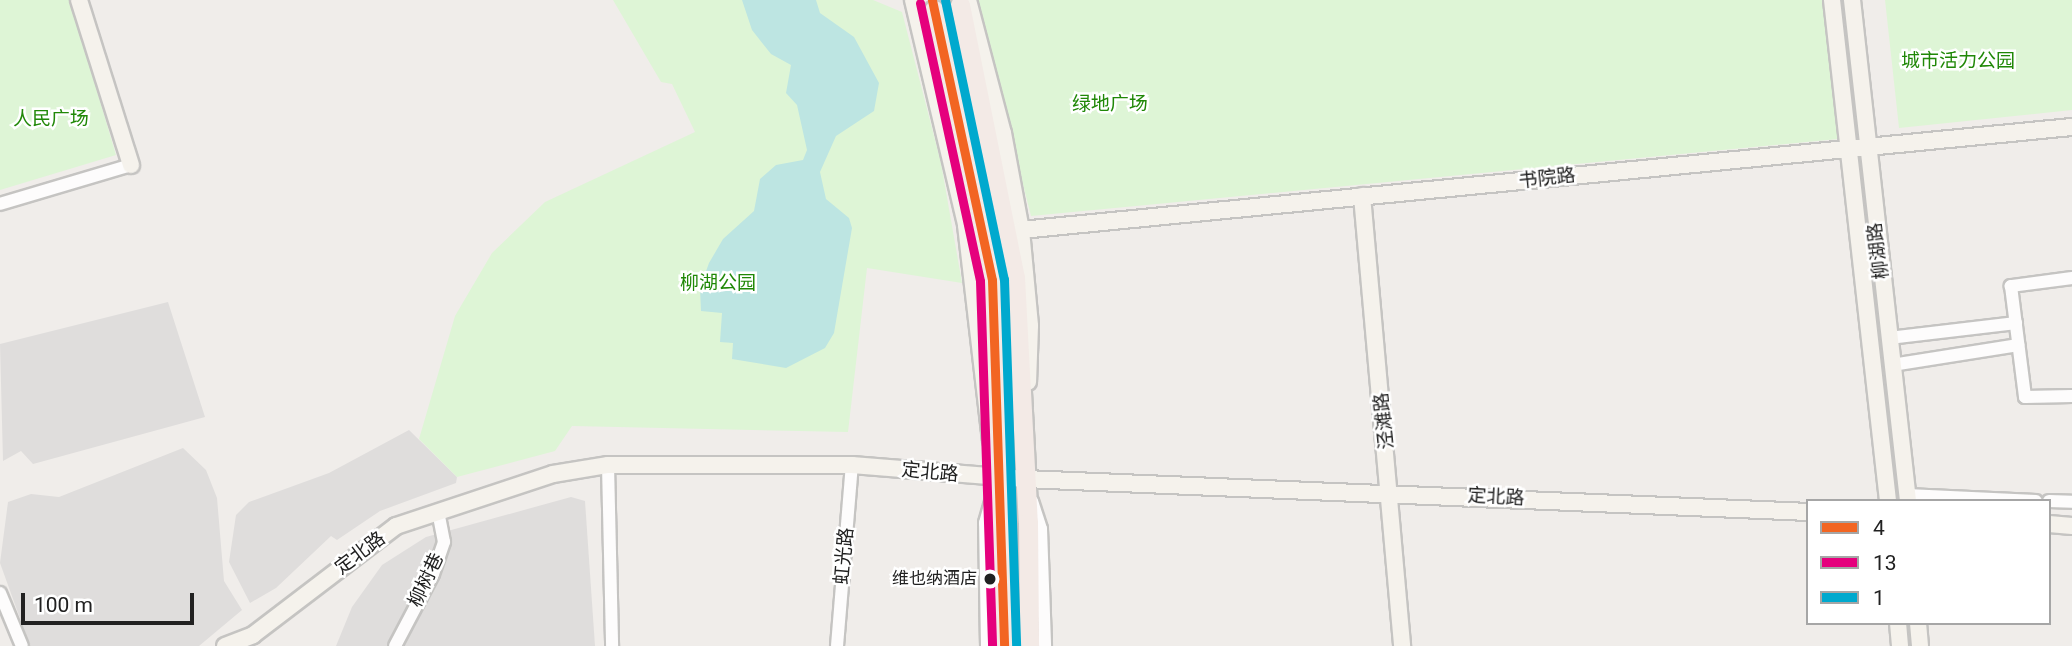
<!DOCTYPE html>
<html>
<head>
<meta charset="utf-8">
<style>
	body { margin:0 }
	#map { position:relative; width:2072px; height:646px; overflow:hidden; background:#f0edea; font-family:Roboto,"Noto Sans SC",sans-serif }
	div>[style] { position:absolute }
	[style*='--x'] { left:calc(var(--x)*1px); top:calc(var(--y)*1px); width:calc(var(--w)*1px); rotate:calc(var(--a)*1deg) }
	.residential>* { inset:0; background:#dfdddc }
	.park>* { inset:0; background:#def5d6 }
	.water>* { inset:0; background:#bde5e2 }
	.roads { filter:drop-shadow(2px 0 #c5c4c2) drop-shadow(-2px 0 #c5c4c2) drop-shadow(0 2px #c5c4c2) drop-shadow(0 -2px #c5c4c2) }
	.street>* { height:12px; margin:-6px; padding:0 6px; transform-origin:6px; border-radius:6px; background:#fdfcfc }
	.secondary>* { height:16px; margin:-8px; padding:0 8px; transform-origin:8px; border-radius:8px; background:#f5f2ec }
	.primary>* { height:19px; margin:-9.5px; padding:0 9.5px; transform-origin:9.5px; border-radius:9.5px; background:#f3eae6 }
	.bus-1>* { height:9px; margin:-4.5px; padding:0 4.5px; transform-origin:4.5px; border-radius:4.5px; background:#f26522 }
	.bus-2>* { height:9px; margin:-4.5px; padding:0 4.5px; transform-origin:4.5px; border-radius:4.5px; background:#e5007d }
	.bus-3>* { height:9px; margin:-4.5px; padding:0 4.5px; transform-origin:4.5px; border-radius:4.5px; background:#00a9ce }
	.dots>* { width:19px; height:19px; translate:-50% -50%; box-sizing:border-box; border:4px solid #fff; border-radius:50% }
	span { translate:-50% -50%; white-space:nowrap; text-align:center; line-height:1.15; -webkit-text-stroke:5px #fff; paint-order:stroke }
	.bus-label { font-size:17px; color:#212121 }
	.right { translate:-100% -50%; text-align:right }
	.park-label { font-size:19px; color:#208807 }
	.street-label { font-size:19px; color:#212121 }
	.legend { position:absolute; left:1806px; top:499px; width:245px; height:126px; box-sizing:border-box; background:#fff; border:2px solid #a6a6a6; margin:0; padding:9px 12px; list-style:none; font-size:21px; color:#212121 }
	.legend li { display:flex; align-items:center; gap:14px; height:35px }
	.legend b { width:35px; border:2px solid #a6a6a6 }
	.scale { position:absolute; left:21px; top:593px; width:173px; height:32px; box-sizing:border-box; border:4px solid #212121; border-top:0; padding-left:9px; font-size:21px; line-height:24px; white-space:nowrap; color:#212121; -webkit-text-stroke:5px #fff; paint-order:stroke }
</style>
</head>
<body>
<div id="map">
	<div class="residential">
		<i style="clip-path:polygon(168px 302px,205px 417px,33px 464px,21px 451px,3px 461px,0 344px)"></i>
		<i style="clip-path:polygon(409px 430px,457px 477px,456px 483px,380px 511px,337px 540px,331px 536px,276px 588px,250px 603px,229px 562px,236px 515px,249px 502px,329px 473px)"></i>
		<i style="clip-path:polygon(183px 448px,206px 470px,217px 498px,224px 581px,242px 610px,199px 646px,30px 646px,0 563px,8px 502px,31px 494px,59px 497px)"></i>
		<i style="clip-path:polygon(571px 497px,585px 501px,595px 646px,336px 646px,352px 607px,382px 565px,426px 537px)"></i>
	</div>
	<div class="park">
		<i style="clip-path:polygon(0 0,70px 0,116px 155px,0 190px)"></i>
		<i style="clip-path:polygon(613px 0,873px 0,902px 12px,941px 163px,962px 283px,867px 268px,848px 432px,572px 426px,555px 451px,457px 477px,419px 439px,455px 316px,492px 253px,545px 202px,695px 132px,672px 84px,661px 82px)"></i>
		<i style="clip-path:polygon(976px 0,1824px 0,1838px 139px,1031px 216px)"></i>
		<i style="clip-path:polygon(1885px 0,2072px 0,2072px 110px,1899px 128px)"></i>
	</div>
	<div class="water">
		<i style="clip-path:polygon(742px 0,816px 0,820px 13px,854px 37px,879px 83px,874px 111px,836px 136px,820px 172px,826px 199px,849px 218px,852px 228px,834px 333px,825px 348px,786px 368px,732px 359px,733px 343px,720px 342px,722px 313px,701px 311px,700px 288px,709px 263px,723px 239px,754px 211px,760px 179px,776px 165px,803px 160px,807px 150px,797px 105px,786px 93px,791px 65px,771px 54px,752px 30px)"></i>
	</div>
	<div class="roads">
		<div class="street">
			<i style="--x:0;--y:204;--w:137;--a:-16.6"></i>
			<i style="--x:2072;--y:278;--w:62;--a:172.5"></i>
			<i style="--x:2011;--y:286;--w:112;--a:82.8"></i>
			<i style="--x:2025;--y:397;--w:47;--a:-1.2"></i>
			<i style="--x:1889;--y:338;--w:128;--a:-6.7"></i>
			<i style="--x:1892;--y:365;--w:128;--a:-9"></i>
			<i style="--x:608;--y:465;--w:181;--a:88.7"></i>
			<i style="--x:1907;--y:495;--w:129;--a:2.7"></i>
			<i style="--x:1032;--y:501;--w:29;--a:72"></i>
			<i style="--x:1041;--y:529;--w:117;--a:88"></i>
			<i style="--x:2049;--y:501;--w:23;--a:2"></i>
			<i style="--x:0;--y:593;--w:57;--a:67.5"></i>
			<i style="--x:395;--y:646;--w:81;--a:-62.2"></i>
			<i style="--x:433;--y:574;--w:34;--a:-71"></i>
			<i style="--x:444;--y:542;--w:31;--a:-101"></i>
			<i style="--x:837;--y:646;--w:182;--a:-85.3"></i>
			<i style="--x:987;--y:646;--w:123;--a:-90.9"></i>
			<i style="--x:985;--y:523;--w:33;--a:-74"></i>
		</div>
		<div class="secondary">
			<i style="--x:79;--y:0;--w:173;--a:72.5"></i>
			<i style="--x:913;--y:0;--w:231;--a:76.7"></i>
			<i style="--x:966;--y:225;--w:217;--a:83.4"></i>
			<i style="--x:968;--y:0;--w:138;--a:75.3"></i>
			<i style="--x:1003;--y:133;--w:99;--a:79.5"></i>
			<i style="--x:1021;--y:230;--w:96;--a:84.6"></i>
			<i style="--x:1030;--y:326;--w:56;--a:92"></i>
			<i style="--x:1832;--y:0;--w:504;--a:83.62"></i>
			<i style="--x:1852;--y:0;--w:504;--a:83.62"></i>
			<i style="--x:1362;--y:196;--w:452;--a:84.9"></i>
			<i style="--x:1021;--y:230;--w:1056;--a:-5.6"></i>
			<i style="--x:2049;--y:524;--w:23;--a:5"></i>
			<i style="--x:1898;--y:623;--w:23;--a:85"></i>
			<i style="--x:1918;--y:623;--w:23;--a:85"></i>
			<i style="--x:225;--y:646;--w:30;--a:-21"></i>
			<i style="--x:253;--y:635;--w:180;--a:-37.3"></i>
			<i style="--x:396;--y:526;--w:165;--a:-18.3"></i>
			<i style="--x:553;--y:474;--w:56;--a:-9.3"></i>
			<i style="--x:608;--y:465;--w:244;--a:0"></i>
			<i style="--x:852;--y:465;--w:174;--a:4.6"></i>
			<i style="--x:1025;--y:479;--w:784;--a:2.41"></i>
		</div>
		<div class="primary">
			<i style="--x:960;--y:5;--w:278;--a:78.6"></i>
			<i style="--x:1015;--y:277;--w:245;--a:87"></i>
			<i style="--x:1028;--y:522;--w:124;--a:89.5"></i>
			<i style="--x:934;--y:10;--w:276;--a:77.9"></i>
			<i style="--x:992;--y:280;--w:366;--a:88.1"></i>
		</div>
	</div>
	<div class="bus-1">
		<i style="--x:932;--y:0;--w:286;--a:77.9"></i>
		<i style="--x:992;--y:280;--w:366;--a:88.1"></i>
	</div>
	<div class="bus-2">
		<i style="--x:920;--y:3;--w:284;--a:77.8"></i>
		<i style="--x:980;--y:281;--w:365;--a:88.1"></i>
	</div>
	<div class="bus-3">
		<i style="--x:945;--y:0;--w:285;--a:78.1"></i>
		<i style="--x:1004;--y:279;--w:367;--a:88.1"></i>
	</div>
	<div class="dots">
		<i style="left:990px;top:579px;background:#212121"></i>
	</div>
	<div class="bus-label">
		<span class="right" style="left:977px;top:579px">维也纳酒店</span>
	</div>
	<div class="park-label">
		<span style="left:1958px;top:61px">城市活力公园</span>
		<span style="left:1110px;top:104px">绿地广场</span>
		<span style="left:51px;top:119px">人民广场</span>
		<span style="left:718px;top:283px">柳湖公园</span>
	</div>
	<div class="street-label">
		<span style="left:1547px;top:178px;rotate:-6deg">书院路</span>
		<span style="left:1878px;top:251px;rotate:-97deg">柳湖路</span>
		<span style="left:1384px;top:421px;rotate:-96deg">泾滩路</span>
		<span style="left:930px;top:472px;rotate:5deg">定北路</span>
		<span style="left:1496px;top:497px;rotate:3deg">定北路</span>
		<span style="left:360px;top:553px;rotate:-37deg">定北路</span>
		<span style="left:844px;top:556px;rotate:-85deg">虹光路</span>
		<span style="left:426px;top:580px;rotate:-65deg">柳树巷</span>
	</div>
	<ul class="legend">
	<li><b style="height:9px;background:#f26522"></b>4</li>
	<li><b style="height:9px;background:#e5007d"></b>13</li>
	<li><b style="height:9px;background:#00a9ce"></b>1</li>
	</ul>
	<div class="scale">100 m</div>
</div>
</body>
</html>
